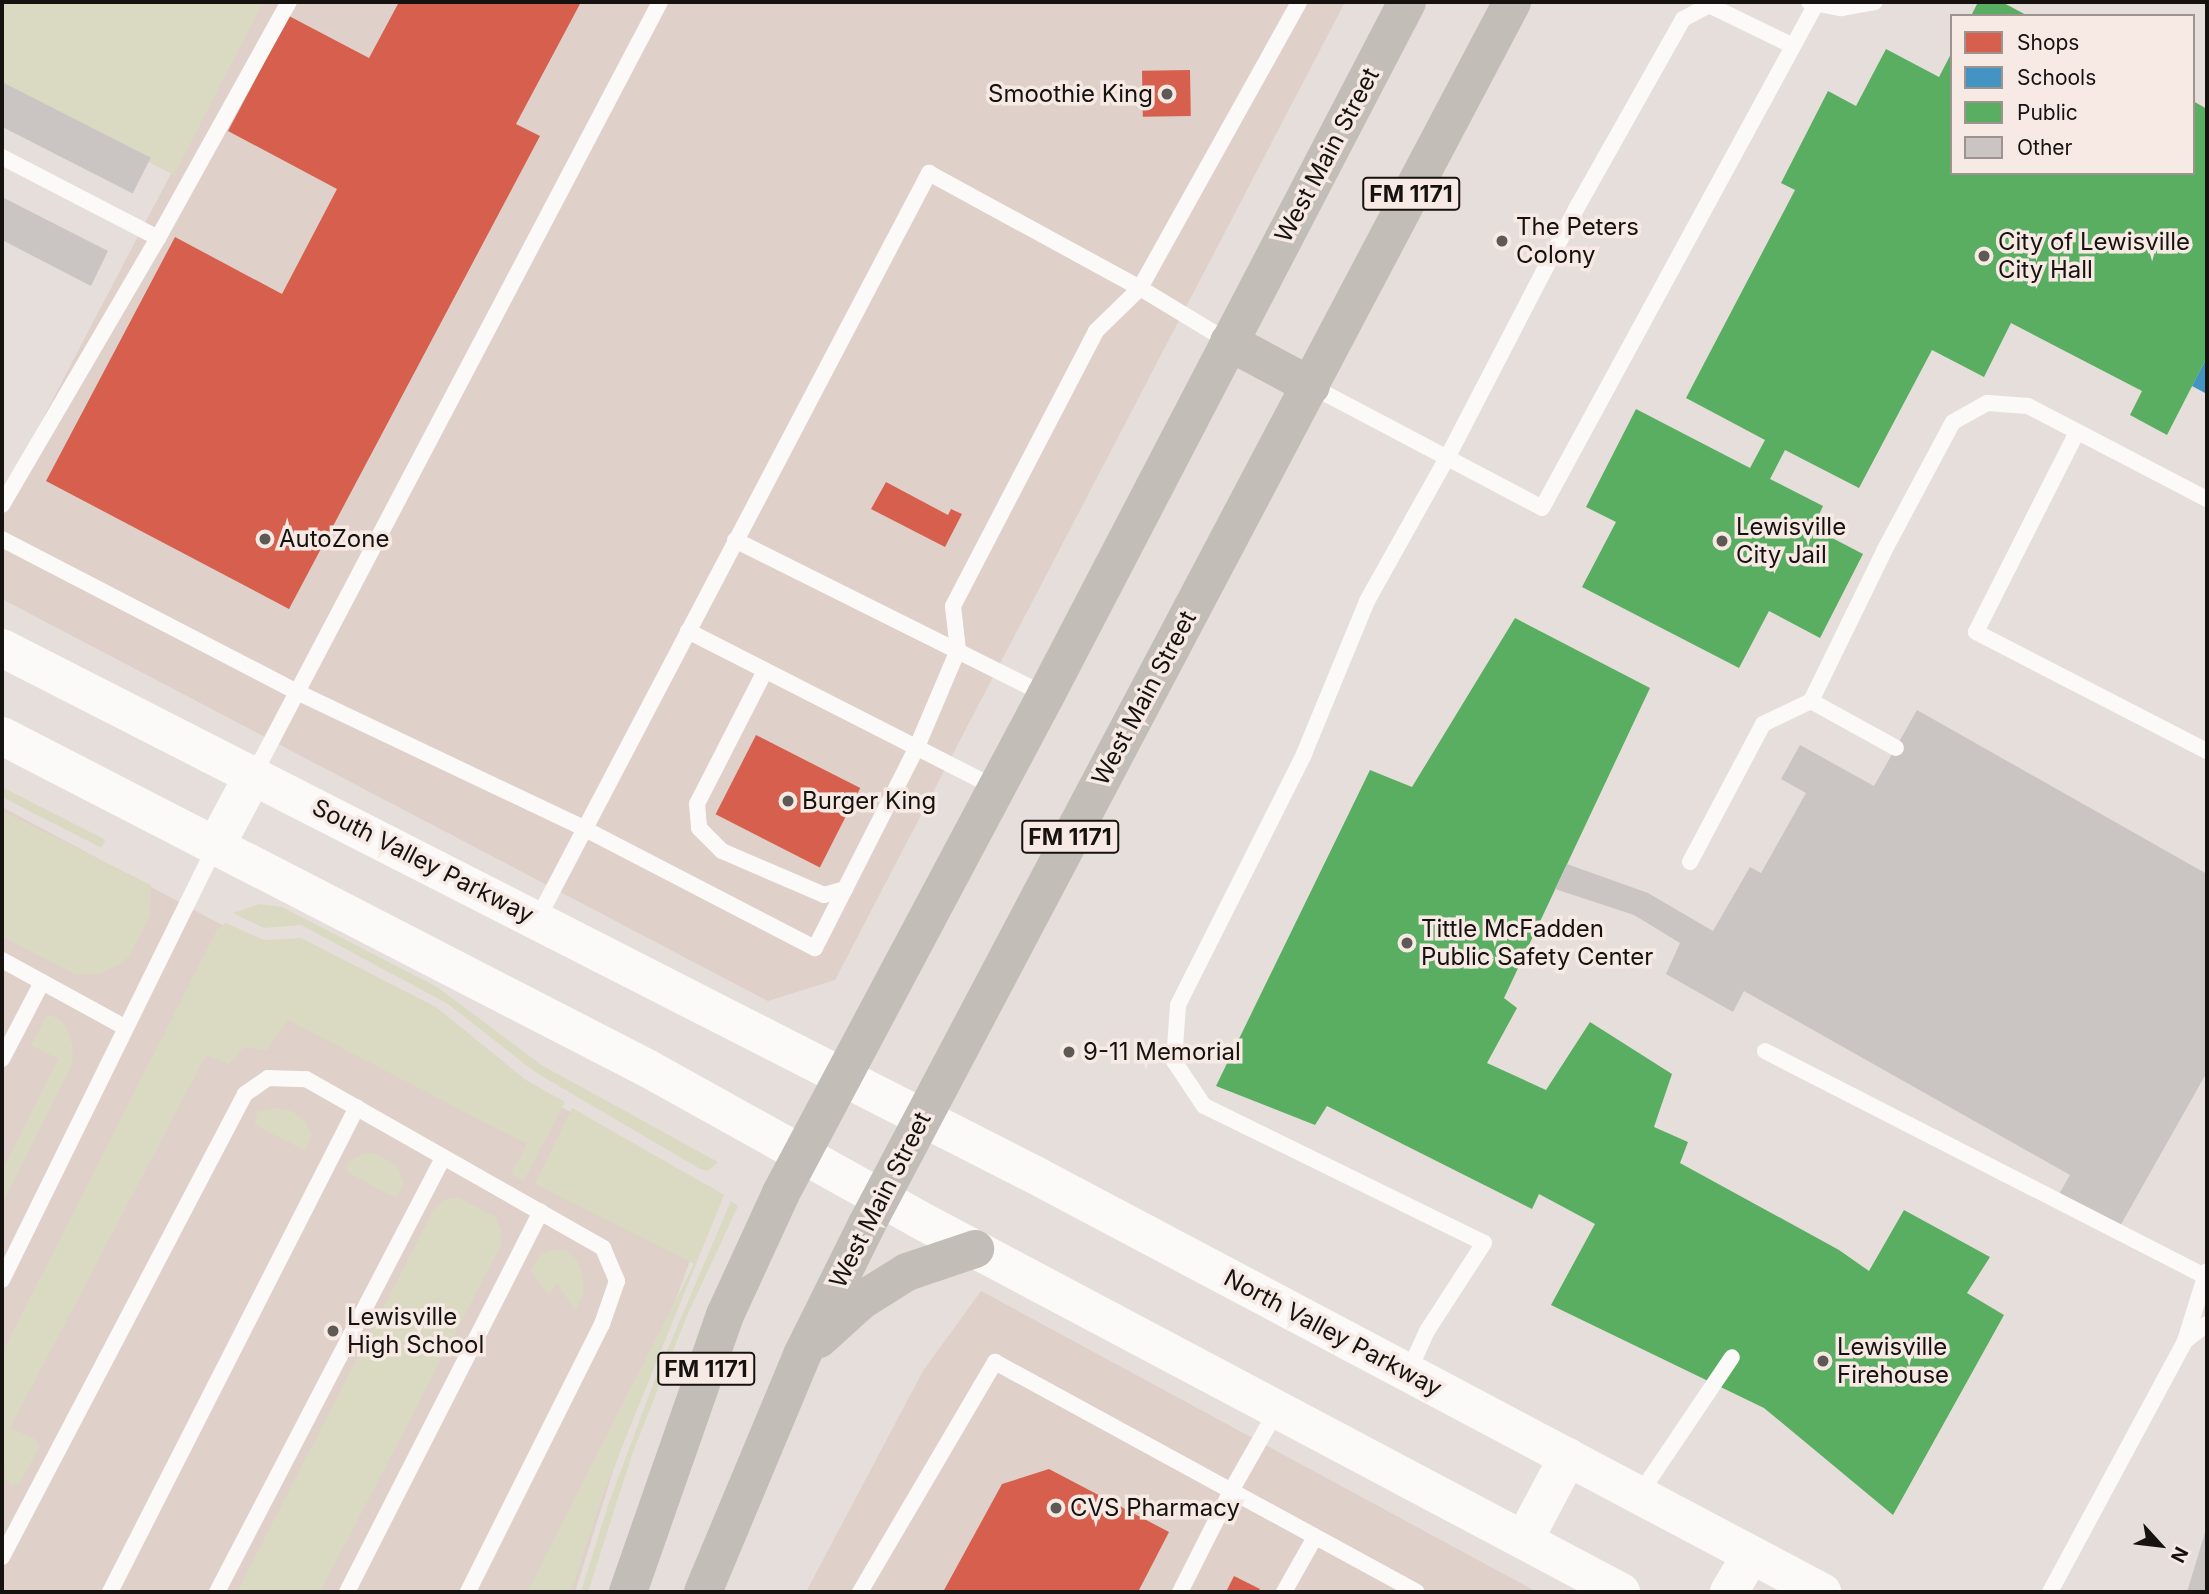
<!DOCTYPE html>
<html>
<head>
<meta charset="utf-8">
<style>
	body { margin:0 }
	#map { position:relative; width:2209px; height:1594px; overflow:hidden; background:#e6deda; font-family:Inter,sans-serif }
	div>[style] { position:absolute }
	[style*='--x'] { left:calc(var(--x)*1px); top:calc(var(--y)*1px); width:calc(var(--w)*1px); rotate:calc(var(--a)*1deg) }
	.built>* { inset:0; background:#dfd0c9 }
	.green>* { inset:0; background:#dadac2; transform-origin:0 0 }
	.shops>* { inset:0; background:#d6604d; transform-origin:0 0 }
	.schools>* { inset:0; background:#4393c3 }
	.public>* { inset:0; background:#5aae61 }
	.building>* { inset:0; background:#cac5c3; transform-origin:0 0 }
	.service>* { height:16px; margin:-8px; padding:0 8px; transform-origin:8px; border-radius:8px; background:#fbfaf9 }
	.secondary>* { height:38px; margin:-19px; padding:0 19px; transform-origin:19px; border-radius:19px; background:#fbfaf9 }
	.primary>* { height:38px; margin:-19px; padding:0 19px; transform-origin:19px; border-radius:19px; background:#c2bdb6 }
	.dots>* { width:19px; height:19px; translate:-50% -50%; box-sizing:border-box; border:4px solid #f7eae4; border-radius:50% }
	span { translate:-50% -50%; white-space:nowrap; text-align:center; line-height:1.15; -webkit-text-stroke:7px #f7eae4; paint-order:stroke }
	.shield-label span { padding:2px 5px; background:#f7eae4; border:2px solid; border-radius:5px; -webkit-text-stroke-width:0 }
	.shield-label { font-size:23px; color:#16120f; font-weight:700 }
	.poi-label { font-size:24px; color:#16120f }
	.right { translate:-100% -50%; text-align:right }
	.left { translate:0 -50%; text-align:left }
	.street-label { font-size:24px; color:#16120f }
	.frame { position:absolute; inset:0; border:4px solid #16120f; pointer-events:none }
	.legend { position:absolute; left:1950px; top:14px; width:245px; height:161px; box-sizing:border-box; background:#f7eae4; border:2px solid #9d948f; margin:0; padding:9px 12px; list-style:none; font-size:21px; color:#16120f }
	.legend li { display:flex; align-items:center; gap:14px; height:35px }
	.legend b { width:35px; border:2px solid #9d948f }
	.north { position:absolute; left:2125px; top:1510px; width:70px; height:70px; -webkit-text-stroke:5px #f7eae4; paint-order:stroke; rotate:117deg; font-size:19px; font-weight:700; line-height:28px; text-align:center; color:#16120f }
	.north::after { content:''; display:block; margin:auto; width:24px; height:32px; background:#16120f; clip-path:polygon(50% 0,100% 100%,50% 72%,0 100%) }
</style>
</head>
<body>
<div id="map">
	<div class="built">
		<i style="clip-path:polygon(261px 2px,1345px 2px,835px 980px,768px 1001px,2px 599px,2px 496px)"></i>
		<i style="clip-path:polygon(2px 807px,716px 1190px,613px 1471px,575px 1592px,2px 1592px)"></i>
		<i style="clip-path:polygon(981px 1291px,1537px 1592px,806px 1592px,923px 1371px)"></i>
	</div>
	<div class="green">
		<i style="clip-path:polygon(2px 2px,263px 2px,174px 175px,2px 87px)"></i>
		<i style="left:2px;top:787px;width:116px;height:9px;rotate:27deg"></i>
		<i style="clip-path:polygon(2px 811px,151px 885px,150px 915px,129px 956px,118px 965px,98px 974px,74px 974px,2px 936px)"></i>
		<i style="clip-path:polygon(259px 904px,282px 907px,437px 987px,543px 1066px,718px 1162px,708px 1171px,700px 1169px,535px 1072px,448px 1004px,301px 925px,264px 928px,233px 913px)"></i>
		<i style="clip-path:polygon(226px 923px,264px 940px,301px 938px,436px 1007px,526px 1080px,565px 1102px,524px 1180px,511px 1174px,527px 1144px,288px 1020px,267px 1050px,244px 1047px,229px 1064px,206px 1055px,10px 1428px,35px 1439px,39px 1447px,20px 1483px,12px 1486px,6px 1480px,2px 1444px,2px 1362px,6px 1345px,218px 928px)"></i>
		<i style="clip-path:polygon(47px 1015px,59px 1018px,68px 1031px,73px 1048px,72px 1065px,2px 1205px,2px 1170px,58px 1059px,31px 1045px)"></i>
		<i style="clip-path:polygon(274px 1108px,292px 1111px,304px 1121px,312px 1133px,306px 1151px,255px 1125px,257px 1112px)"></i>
		<i style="clip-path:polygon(572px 1108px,724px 1195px,603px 1494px,571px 1592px,527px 1592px,694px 1264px,535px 1184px)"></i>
		<i style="clip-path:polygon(374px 1153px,396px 1165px,404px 1183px,396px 1198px,346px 1171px,349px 1162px,358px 1156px)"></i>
		<i style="clip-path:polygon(457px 1197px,495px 1217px,501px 1230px,501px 1245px,320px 1592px,237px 1592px,433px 1211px,444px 1200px)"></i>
		<i style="clip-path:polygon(731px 1201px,738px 1206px,686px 1318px,633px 1452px,588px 1592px,581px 1592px,608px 1505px,657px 1374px)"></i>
		<i style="clip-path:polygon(552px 1250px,565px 1250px,577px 1260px,583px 1277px,583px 1296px,575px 1310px,557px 1283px,549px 1295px,530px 1270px,541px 1254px)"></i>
	</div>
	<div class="shops">
		<i style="clip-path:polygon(399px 2px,581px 2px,516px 124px,540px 136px,289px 609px,46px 481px,175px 237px,282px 294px,337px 189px,228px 131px,289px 16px,369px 58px)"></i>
		<i style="left:1190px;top:70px;width:46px;height:48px;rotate:89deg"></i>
		<i style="clip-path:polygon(886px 482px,948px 515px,951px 509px,962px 514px,945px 547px,871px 509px)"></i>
		<i style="left:756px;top:735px;width:117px;height:89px;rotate:27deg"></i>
		<i style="clip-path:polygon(1049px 1469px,1169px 1532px,1138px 1592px,943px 1592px,1002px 1484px)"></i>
		<i style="clip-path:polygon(1234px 1576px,1260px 1589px,1258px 1592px,1226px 1592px)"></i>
	</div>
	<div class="schools">
		<i style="clip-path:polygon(2207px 357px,2207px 394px,2192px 386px)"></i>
	</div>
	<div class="public">
		<i style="clip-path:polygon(1978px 2px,2002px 2px,2028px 16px,1971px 16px)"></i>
		<i style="clip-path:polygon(1886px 49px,1939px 77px,1952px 52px,1952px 173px,2193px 173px,2193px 101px,2207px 109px,2207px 357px,2167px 435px,2130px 415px,2142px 391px,2011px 323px,1984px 377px,1932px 350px,1859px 488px,1785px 450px,1770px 479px,1823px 506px,1813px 528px,1863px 554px,1820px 638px,1769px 611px,1739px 668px,1582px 587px,1616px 522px,1586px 507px,1636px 409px,1750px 468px,1765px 440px,1686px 398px,1795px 190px,1781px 183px,1828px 91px,1856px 106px)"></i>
		<i style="clip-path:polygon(1515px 618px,1650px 688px,1504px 998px,1517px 1008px,1487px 1063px,1546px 1090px,1590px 1022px,1672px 1074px,1654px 1127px,1688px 1142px,1680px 1163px,1839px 1250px,1869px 1271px,1904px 1210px,1990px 1257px,1967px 1293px,2004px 1315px,1893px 1515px,1764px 1408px,1551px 1305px,1595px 1224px,1539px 1194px,1532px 1209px,1327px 1106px,1315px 1125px,1216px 1086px,1370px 770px,1412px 787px)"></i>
	</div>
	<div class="building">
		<i style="left:2px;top:82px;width:167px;height:40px;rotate:27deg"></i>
		<i style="clip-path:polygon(2px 197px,108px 251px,91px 286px,2px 240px)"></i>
		<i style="clip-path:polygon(1917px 710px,2207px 874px,2207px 1072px,2119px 1228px,2059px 1194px,2070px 1175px,1744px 991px,1733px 1012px,1666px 974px,1680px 943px,1634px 915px,1555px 889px,1567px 864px,1648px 893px,1713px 931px,1750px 867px,1761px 873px,1806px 793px,1781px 779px,1800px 745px,1874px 786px)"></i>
		<i style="clip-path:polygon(2207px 1526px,2207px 1592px,2187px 1592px)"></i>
	</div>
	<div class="service">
		<i style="--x:1809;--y:2;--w:33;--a:11"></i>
		<i style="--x:1841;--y:8;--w:34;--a:-10"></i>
		<i style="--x:2;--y:157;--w:176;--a:27.4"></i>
		<i style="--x:1311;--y:386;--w:261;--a:27.8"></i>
		<i style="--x:1542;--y:508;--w:574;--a:-61.47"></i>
		<i style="--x:2077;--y:432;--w:224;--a:116.8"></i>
		<i style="--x:1976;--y:632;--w:260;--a:27.3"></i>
		<i style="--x:2;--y:505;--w:309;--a:-59.7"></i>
		<i style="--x:158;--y:238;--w:270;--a:-61"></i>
		<i style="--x:2;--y:539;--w:332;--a:27.4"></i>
		<i style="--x:297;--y:692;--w:319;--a:25.4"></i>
		<i style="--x:585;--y:829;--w:259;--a:27.4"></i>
		<i style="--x:815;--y:948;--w:223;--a:-63.1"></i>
		<i style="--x:916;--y:749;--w:108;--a:-67"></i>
		<i style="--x:958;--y:650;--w:44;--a:-96.5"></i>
		<i style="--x:953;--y:606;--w:310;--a:-62.5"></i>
		<i style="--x:1096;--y:331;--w:62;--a:-44.3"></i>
		<i style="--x:1140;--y:288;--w:327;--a:-60.9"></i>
		<i style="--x:735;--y:540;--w:347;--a:26.5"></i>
		<i style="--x:688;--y:631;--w:346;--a:27"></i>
		<i style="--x:765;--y:671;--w:149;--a:117.1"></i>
		<i style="--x:697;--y:804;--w:24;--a:85"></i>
		<i style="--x:699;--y:828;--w:33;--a:45"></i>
		<i style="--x:722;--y:851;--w:111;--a:23.3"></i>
		<i style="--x:824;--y:895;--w:22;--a:-16"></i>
		<i style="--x:1811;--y:701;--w:97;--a:28.9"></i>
		<i style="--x:254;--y:774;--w:872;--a:-62.26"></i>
		<i style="--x:1690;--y:862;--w:156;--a:-62.1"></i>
		<i style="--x:1763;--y:724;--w:53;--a:-25.6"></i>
		<i style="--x:1811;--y:701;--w:167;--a:-64"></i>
		<i style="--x:1884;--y:551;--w:146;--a:-61.9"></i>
		<i style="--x:1953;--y:422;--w:39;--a:-29"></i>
		<i style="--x:1987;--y:403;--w:41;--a:4.2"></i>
		<i style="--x:2028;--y:406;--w:202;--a:27.5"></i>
		<i style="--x:537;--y:920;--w:844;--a:-62.31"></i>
		<i style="--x:929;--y:173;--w:240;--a:28.6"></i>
		<i style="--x:1140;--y:288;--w:104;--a:31.2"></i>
		<i style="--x:2;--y:960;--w:141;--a:28.7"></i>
		<i style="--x:1765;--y:1051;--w:494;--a:27.1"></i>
		<i style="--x:2;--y:1059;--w:87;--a:-62.5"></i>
		<i style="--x:2;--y:1280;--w:483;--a:-63.8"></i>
		<i style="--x:2185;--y:1341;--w:73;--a:-72.6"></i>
		<i style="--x:1408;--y:1373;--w:46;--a:-65.7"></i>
		<i style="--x:1427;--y:1331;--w:105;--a:-57.1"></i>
		<i style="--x:1484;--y:1243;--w:312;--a:-153.9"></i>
		<i style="--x:1204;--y:1106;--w:54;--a:-123.7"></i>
		<i style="--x:1174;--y:1061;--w:56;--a:-85.9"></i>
		<i style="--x:1178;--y:1005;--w:281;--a:-63.3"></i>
		<i style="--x:1304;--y:754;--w:165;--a:-67.6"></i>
		<i style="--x:1367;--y:601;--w:164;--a:-60.8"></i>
		<i style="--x:1447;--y:458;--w:280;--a:-62.6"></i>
		<i style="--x:1576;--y:209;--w:218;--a:-60.6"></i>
		<i style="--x:1683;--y:19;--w:30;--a:-28"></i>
		<i style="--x:1709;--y:5;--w:93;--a:26"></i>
		<i style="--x:1639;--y:1495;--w:166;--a:-56"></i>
		<i style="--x:2;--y:1557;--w:523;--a:-62.31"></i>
		<i style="--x:245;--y:1094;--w:28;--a:-35"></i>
		<i style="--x:268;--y:1078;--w:38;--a:2"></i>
		<i style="--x:306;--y:1079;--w:342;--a:29.6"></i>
		<i style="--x:603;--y:1248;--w:36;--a:67"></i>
		<i style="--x:617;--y:1281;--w:46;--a:109.2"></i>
		<i style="--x:602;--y:1324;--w:300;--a:116.6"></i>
		<i style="--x:110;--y:1592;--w:544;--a:-63.01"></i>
		<i style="--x:217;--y:1592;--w:490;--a:-62.5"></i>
		<i style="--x:347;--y:1592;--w:427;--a:-63"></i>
		<i style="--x:860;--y:1592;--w:267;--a:-59.6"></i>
		<i style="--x:995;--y:1362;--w:480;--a:28.6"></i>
		<i style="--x:1180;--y:1592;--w:113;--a:-63.2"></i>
		<i style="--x:1231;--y:1491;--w:93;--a:-60.4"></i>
		<i style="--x:1284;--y:1592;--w:63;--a:-60.6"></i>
		<i style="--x:2050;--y:1592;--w:285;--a:-61.7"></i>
		<i style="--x:2185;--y:1341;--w:28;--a:-38"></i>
	</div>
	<div class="secondary">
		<i style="--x:2;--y:648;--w:1160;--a:27.03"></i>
		<i style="--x:1035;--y:1175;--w:891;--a:27.92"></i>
		<i style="--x:2;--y:736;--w:725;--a:27.24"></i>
		<i style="--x:647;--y:1068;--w:310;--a:29.1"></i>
		<i style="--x:918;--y:1219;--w:796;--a:27.95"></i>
		<i style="--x:215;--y:847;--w:83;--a:-61.9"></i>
		<i style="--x:1524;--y:1540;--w:94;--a:-62.1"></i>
		<i style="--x:1729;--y:1592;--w:43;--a:-59.3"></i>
	</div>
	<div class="primary">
		<i style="--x:1229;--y:342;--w:93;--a:28.2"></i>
		<i style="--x:819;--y:1339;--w:58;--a:-42.2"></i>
		<i style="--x:862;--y:1300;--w:53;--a:-31.9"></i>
		<i style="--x:907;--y:1272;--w:72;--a:-18.7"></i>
		<i style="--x:628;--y:1592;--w:293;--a:-70.7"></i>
		<i style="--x:725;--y:1315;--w:134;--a:-65.3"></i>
		<i style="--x:781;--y:1193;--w:564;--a:-61.98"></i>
		<i style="--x:1046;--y:695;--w:781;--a:-62.48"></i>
		<i style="--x:703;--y:1592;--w:257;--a:-67.3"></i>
		<i style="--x:802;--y:1355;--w:146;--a:-63.6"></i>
		<i style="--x:867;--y:1224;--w:1382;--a:-62.17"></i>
	</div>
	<div class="dots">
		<i style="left:1167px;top:94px;background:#5f5956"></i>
		<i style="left:1502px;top:241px;background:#5f5956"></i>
		<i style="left:1984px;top:256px;background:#5f5956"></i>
		<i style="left:265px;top:539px;background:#5f5956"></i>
		<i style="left:1722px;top:541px;background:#5f5956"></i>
		<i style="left:788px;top:801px;background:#5f5956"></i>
		<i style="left:1407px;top:943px;background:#5f5956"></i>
		<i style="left:1069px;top:1052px;background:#5f5956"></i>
		<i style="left:333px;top:1331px;background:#5f5956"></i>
		<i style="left:1823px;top:1361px;background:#5f5956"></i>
		<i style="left:1056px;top:1508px;background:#5f5956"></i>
	</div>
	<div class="shield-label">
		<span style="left:1411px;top:194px">FM 1171</span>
		<span style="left:1070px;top:837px">FM 1171</span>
		<span style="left:706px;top:1369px">FM 1171</span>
	</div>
	<div class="poi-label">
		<span class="right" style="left:1153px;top:94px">Smoothie King</span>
		<span class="left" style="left:1516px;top:241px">The Peters<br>Colony</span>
		<span class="left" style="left:1998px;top:256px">City of Lewisville<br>City Hall</span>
		<span class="left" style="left:1736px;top:541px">Lewisville<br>City Jail</span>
		<span class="left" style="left:279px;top:539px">AutoZone</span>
		<span class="left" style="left:802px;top:801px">Burger King</span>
		<span class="left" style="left:1421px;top:943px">Tittle McFadden<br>Public Safety Center</span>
		<span class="left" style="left:1083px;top:1052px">9-11 Memorial</span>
		<span class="left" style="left:347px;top:1331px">Lewisville<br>High School</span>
		<span class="left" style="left:1837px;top:1361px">Lewisville<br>Firehouse</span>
		<span class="left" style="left:1070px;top:1508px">CVS Pharmacy</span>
	</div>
	<div class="street-label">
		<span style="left:1327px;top:155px;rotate:-62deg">West Main Street</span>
		<span style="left:1144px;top:698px;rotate:-62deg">West Main Street</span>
		<span style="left:423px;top:861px;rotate:27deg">South Valley Parkway</span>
		<span style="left:880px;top:1200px;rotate:-63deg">West Main Street</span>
		<span style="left:1333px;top:1333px;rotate:28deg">North Valley Parkway</span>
	</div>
	<div class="frame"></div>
	<ul class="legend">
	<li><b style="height:19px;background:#d6604d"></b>Shops</li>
	<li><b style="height:19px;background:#4393c3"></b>Schools</li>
	<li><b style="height:19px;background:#5aae61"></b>Public</li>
	<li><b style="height:19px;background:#cac5c3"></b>Other</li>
	</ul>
	<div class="north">N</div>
</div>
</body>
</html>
